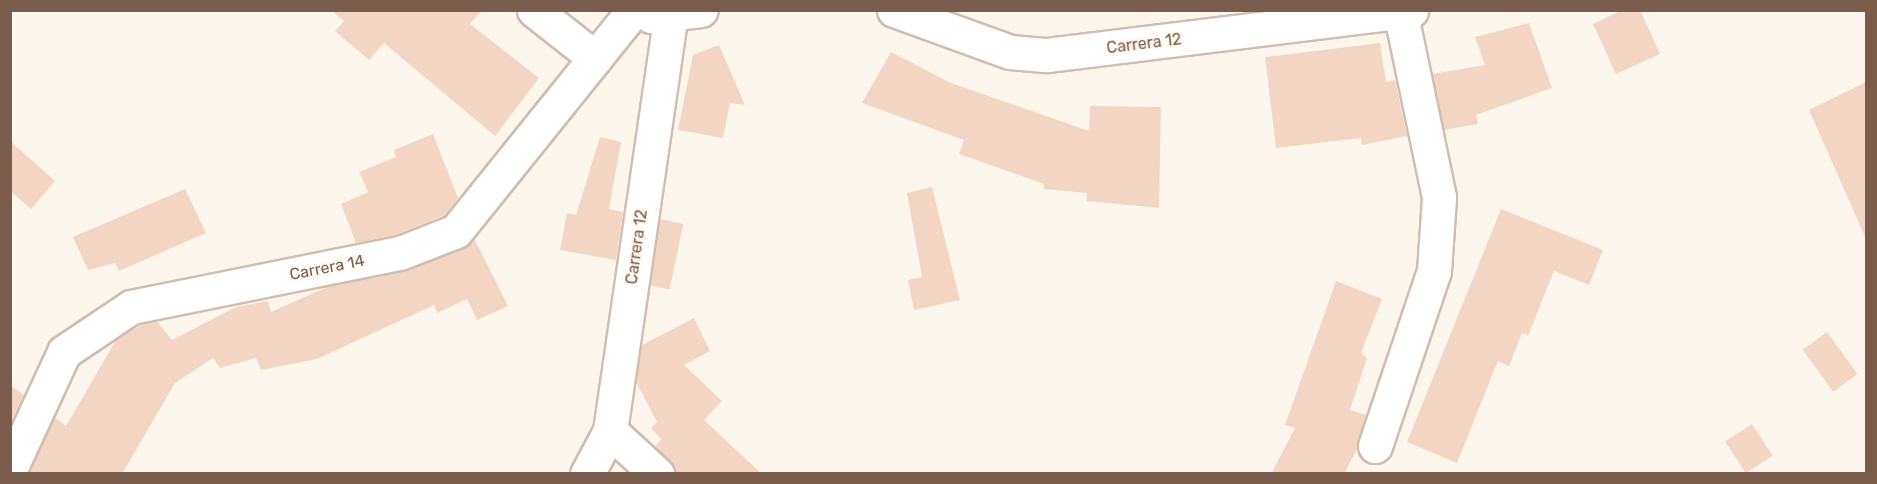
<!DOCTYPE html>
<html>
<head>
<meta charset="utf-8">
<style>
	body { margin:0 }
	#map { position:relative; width:1877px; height:484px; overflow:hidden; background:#fdf6ec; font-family:Rubik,sans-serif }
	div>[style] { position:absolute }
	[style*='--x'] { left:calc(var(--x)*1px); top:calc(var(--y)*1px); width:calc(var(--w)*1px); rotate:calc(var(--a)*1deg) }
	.building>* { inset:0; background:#f3d5c3; transform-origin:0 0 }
	.roads { filter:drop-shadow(2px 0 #d1beb0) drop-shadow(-2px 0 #d1beb0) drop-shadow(0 2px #d1beb0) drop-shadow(0 -2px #d1beb0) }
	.minor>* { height:33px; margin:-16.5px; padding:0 16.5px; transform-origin:16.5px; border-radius:16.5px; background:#fff }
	span { translate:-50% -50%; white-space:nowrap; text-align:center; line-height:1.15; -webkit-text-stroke:6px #fffaf3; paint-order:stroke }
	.street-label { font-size:16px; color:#7a5c4d }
	.frame { position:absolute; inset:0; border:12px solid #7a5c4d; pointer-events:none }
</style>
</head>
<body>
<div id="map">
	<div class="building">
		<i style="clip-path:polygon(331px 10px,482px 10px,470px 24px,539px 78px,495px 136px,384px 43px,369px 60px,335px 31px,344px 21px)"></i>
		<i style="clip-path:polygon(1622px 10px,1640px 10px,1660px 54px,1616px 74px,1593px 24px)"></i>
		<i style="clip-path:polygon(1529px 23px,1552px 88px,1476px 115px,1478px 124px,1444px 130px,1432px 74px,1485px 65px,1475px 37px)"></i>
		<i style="clip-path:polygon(1380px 43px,1386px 82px,1395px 80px,1407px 136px,1362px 145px,1361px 138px,1276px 148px,1265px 57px)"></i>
		<i style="clip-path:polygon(719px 45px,745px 105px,730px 103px,723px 138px,678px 130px,693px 55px)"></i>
		<i style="clip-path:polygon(891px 52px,951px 83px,1089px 131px,1090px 106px,1161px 107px,1159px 208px,1087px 201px,1087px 193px,1044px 189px,1044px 184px,959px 154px,964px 140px,862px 103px)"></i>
		<i style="clip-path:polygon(1866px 82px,1866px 239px,1809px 110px)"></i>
		<i style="clip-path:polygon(433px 134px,458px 198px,445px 215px,395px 235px,356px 243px,341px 204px,368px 192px,359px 172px,396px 157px,394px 150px)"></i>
		<i style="clip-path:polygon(600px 137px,621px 142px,609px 209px,623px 212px,616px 260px,560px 250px,567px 213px,576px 215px)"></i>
		<i style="clip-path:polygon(10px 141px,55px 181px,31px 209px,10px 191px)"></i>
		<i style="clip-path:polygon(932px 187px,960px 300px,914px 310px,908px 280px,922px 277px,907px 193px)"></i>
		<i style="clip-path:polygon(185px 189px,206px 233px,119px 271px,115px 263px,88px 270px,73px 237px)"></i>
		<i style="clip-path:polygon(1501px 209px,1603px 250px,1589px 285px,1554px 271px,1528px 336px,1522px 333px,1509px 366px,1498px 361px,1457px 463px,1407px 442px)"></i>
		<i style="left:660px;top:219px;width:24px;height:67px;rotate:12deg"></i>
		<i style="clip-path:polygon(474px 238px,508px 306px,477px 320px,467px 299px,437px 313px,434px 305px,317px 359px,261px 370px,256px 358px,220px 368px,213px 358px,175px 383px,122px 474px,29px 474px,54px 417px,66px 426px,116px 340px,143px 324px,157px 321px,172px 340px,236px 307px,268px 301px,271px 312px,327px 287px,407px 270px,463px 248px)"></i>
		<i style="clip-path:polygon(1336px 281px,1382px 299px,1361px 353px,1367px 358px,1350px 410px,1366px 415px,1357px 449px,1344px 474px,1271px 474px,1295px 428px,1285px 425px)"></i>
		<i style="clip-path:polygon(694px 318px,710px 351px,684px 365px,722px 401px,704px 420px,762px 474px,675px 474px,670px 461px,655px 447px,661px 439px,651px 428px,657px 422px,636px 382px,642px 345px)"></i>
		<i style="left:1827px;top:332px;width:52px;height:30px;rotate:54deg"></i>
		<i style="clip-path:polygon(10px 385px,24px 395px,10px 423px)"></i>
		<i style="left:1752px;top:424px;width:38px;height:32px;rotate:57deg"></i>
	</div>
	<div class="roads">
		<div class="minor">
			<i style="--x:534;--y:10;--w:78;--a:38.2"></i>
			<i style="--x:894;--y:10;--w:123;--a:19.9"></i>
			<i style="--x:1010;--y:52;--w:37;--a:5"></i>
			<i style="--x:1047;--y:55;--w:367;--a:-7"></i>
			<i style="--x:651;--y:16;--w:50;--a:-6.8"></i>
			<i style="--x:610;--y:431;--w:64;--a:42.5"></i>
			<i style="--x:1375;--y:446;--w:185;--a:-71.4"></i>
			<i style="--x:1434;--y:271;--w:74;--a:-86.1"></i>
			<i style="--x:1439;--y:197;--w:186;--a:-101.8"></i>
			<i style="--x:10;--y:469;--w:129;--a:-65.2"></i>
			<i style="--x:64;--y:352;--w:81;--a:-33.9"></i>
			<i style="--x:131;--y:307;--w:274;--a:-11.4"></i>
			<i style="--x:400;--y:253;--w:60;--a:-21.4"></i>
			<i style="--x:456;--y:231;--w:275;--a:-51.2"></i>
			<i style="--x:587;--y:474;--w:49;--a:-61.9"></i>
			<i style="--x:610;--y:431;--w:420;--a:-81.7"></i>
		</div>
	</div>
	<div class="street-label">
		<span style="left:1144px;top:44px;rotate:-7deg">Carrera 12</span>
		<span style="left:637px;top:247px;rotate:-82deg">Carrera 12</span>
		<span style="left:327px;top:268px;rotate:-11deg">Carrera 14</span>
	</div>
	<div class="frame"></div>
</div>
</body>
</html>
